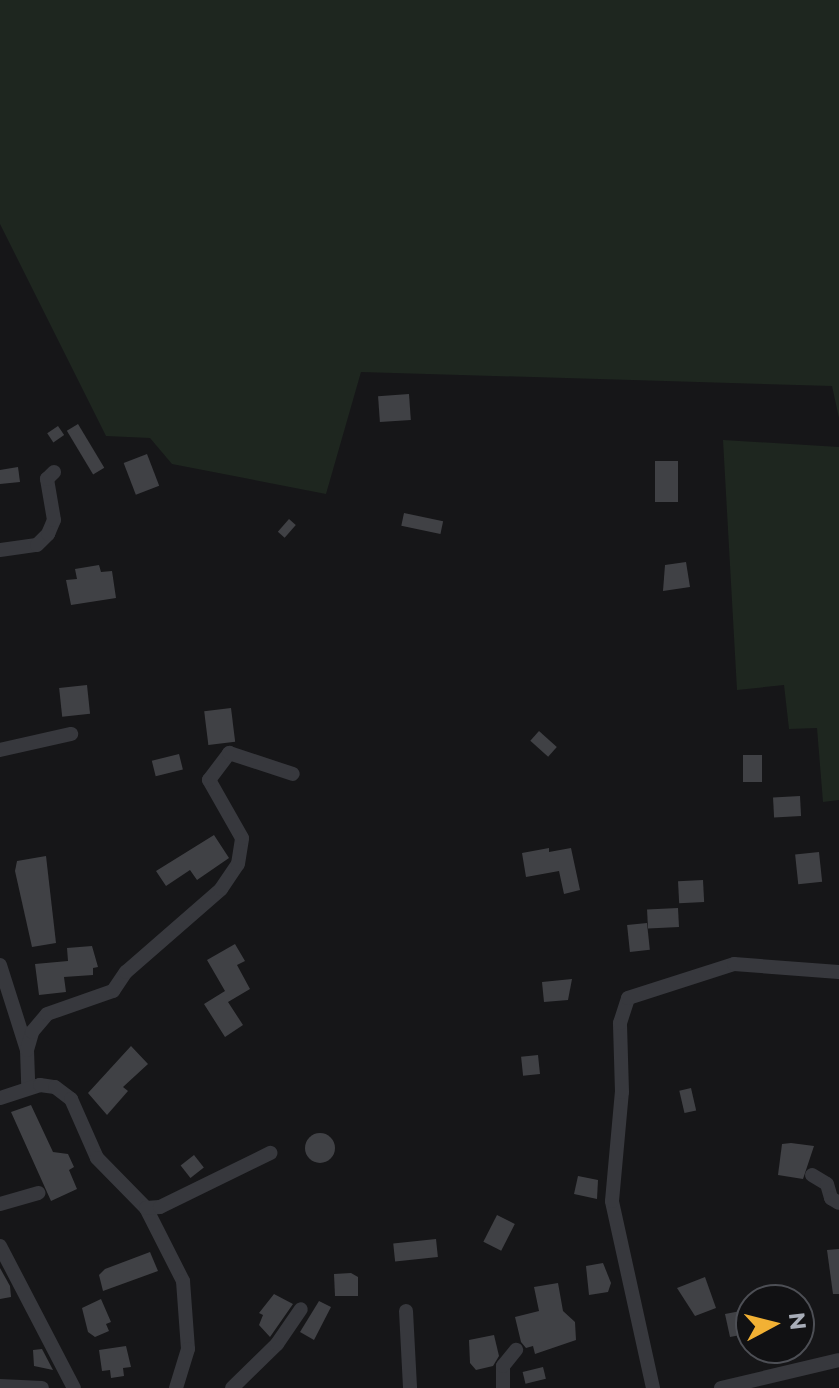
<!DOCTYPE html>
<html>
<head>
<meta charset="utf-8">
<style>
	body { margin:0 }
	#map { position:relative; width:839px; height:1388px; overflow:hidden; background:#161618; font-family:Montserrat,sans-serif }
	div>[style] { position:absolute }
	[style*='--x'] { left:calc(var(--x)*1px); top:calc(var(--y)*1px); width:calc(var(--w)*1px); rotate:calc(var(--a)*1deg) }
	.green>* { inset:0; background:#1e261f }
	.building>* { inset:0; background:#404145; transform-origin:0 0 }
	.round { border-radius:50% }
	.street>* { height:14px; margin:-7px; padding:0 7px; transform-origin:7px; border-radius:7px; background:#37383d }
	span { translate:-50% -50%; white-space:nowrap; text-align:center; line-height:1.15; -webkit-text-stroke:6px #111113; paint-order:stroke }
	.north { position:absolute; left:735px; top:1284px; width:80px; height:80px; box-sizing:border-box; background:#111113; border:2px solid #4d4f55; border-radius:50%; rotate:83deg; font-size:22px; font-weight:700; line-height:32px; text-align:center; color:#a8adb8 }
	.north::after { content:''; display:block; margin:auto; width:28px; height:36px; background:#f2b134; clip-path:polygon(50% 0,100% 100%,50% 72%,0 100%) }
</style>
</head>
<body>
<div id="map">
	<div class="green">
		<i style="clip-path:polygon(0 0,839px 0,839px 418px,832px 386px,361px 372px,326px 494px,172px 464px,150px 438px,106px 436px,0 224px)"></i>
		<i style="clip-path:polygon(723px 440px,839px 447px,839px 800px,823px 802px,817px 728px,789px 729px,784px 685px,737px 690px)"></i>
	</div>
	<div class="building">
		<i style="left:409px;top:394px;width:26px;height:31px;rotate:86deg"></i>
		<i style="left:78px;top:424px;width:51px;height:13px;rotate:59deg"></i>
		<i style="left:58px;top:426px;width:11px;height:13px;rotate:56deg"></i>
		<i style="left:147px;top:454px;width:34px;height:25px;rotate:69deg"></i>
		<i style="left:678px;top:461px;width:41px;height:23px;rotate:90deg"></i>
		<i style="clip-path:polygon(18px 467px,20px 482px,0 484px,0 470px)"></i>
		<i style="left:404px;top:513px;width:40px;height:13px;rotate:12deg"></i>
		<i style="left:289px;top:519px;width:9px;height:17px;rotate:41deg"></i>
		<i style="clip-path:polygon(686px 562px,690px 587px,663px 591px,665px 565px)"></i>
		<i style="clip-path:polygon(99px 565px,101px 572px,112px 571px,116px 598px,71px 605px,66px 580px,77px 579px,75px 569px)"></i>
		<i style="left:87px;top:685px;width:29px;height:28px;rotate:84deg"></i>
		<i style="left:231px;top:708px;width:34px;height:27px;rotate:83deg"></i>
		<i style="left:539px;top:731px;width:24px;height:13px;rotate:42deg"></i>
		<i style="left:179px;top:754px;width:16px;height:28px;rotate:76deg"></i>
		<i style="left:743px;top:755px;width:19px;height:27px"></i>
		<i style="left:800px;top:796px;width:20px;height:27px;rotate:87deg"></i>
		<i style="clip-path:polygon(214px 835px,229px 858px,197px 880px,190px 870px,166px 886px,156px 871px)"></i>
		<i style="clip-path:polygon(549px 848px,549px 852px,571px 848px,580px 890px,564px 894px,559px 871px,526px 877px,522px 853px)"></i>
		<i style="left:819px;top:852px;width:30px;height:24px;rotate:84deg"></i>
		<i style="clip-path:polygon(46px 856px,56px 943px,32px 947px,15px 871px,17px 861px)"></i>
		<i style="left:703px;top:880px;width:22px;height:25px;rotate:87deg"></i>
		<i style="left:678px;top:908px;width:19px;height:31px;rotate:87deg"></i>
		<i style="left:647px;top:923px;width:27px;height:20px;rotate:84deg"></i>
		<i style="clip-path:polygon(235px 944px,245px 961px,237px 965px,250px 989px,228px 1002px,243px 1025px,225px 1037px,204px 1004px,225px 991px,207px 960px)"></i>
		<i style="clip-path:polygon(92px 946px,98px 967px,93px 968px,93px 975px,64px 977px,66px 992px,39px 995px,35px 964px,68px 961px,67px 948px)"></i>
		<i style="clip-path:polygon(572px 979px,568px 1000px,544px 1002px,542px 982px)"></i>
		<i style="clip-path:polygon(131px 1046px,148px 1064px,123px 1087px,128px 1091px,107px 1115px,88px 1093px)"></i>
		<i style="left:538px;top:1055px;width:19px;height:17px;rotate:84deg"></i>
		<i style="left:691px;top:1088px;width:23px;height:12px;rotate:77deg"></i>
		<i style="clip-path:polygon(31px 1105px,53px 1152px,68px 1154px,74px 1167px,69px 1170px,77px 1189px,51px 1201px,11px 1112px)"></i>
		<i class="round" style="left:305px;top:1133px;width:30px;height:30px"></i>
		<i style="clip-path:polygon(791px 1143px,814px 1146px,803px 1179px,778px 1175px,782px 1144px)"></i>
		<i style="left:194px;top:1155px;width:16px;height:17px;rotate:52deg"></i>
		<i style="clip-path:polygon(578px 1176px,598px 1180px,597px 1199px,574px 1194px)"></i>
		<i style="left:497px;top:1215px;width:20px;height:30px;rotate:27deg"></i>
		<i style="left:436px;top:1239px;width:18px;height:43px;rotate:84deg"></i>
		<i style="clip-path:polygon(839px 1249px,839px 1294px,833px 1294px,827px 1250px)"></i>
		<i style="clip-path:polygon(150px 1252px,158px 1271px,103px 1291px,99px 1275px,105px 1269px)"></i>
		<i style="clip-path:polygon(603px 1263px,611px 1283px,608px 1292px,589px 1295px,586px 1266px)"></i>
		<i style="clip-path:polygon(0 1268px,10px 1286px,11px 1297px,0 1299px)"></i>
		<i style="clip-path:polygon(351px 1273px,358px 1277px,358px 1296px,335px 1296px,334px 1274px)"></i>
		<i style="clip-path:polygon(705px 1277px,716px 1308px,695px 1316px,677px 1288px)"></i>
		<i style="clip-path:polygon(558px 1283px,563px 1311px,575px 1322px,576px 1340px,535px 1354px,533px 1346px,526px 1348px,521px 1342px,515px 1317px,539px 1311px,534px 1287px)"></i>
		<i style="clip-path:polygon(274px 1294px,293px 1304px,270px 1337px,259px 1325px,263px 1315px,259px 1313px)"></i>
		<i style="clip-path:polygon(101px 1299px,111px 1322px,106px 1324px,109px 1331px,95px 1337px,88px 1332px,82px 1308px)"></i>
		<i style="clip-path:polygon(319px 1301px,331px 1307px,314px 1340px,300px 1332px)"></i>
		<i style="clip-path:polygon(751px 1309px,751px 1333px,730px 1337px,725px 1314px)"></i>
		<i style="clip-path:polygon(494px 1335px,499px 1356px,493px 1366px,476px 1370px,470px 1363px,469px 1340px)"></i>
		<i style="clip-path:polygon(126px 1346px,131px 1367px,123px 1368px,124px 1376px,111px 1378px,110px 1370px,102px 1371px,99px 1350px)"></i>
		<i style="clip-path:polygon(42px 1349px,53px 1370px,34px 1366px,33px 1350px)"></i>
		<i style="left:543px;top:1367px;width:12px;height:21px;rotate:76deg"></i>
	</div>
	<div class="street">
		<i style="--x:0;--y:550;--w:37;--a:-8"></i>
		<i style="--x:37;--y:545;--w:16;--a:-45"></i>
		<i style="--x:48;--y:534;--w:15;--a:-67"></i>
		<i style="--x:54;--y:520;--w:42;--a:-99.7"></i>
		<i style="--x:47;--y:479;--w:10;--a:-45"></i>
		<i style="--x:0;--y:750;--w:73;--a:-12.7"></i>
		<i style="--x:0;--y:965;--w:89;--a:72.4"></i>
		<i style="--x:27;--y:1050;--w:38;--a:88"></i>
		<i style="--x:27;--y:1050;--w:19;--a:-74"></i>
		<i style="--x:32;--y:1032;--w:23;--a:-50"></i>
		<i style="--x:47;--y:1014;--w:70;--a:-19.2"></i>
		<i style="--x:113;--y:991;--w:23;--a:-56"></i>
		<i style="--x:126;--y:972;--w:126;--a:-41.1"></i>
		<i style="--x:221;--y:889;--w:30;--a:-56"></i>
		<i style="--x:238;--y:864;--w:26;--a:-81"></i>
		<i style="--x:242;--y:838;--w:67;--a:-119.6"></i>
		<i style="--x:209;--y:780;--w:34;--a:-53"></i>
		<i style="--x:229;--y:753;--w:67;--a:18.2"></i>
		<i style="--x:0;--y:1098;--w:42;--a:-18"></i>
		<i style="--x:40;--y:1085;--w:15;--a:8"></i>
		<i style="--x:55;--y:1087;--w:20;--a:37"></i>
		<i style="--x:71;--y:1099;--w:64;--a:66.2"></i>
		<i style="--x:97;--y:1158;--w:70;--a:45.6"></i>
		<i style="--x:146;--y:1208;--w:82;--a:63.1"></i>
		<i style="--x:183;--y:1281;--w:68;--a:85.8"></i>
		<i style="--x:188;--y:1349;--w:41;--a:107.1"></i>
		<i style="--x:812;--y:1175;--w:17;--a:31"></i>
		<i style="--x:827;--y:1184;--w:15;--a:74"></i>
		<i style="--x:831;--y:1198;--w:9;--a:32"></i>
		<i style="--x:0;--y:1204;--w:40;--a:-16"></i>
		<i style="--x:146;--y:1208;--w:14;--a:-4"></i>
		<i style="--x:160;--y:1207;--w:123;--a:-26.1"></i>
		<i style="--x:0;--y:1246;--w:160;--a:62.5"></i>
		<i style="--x:406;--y:1311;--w:77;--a:87"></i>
		<i style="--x:0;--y:1386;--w:42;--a:2.7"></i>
		<i style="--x:232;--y:1388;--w:63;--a:-44.4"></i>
		<i style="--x:277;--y:1344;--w:42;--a:-55.6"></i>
		<i style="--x:503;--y:1388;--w:22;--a:-90"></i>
		<i style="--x:503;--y:1366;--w:21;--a:-51"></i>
		<i style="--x:653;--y:1388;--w:191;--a:-102.4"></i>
		<i style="--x:612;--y:1201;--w:109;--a:-84.8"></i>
		<i style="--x:622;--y:1092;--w:69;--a:-91.7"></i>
		<i style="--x:620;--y:1023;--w:26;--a:-72"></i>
		<i style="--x:628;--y:998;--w:111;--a:-17.8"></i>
		<i style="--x:734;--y:964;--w:105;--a:4.4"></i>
		<i style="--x:721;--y:1388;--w:121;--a:-13.3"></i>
	</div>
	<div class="north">N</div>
</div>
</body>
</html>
